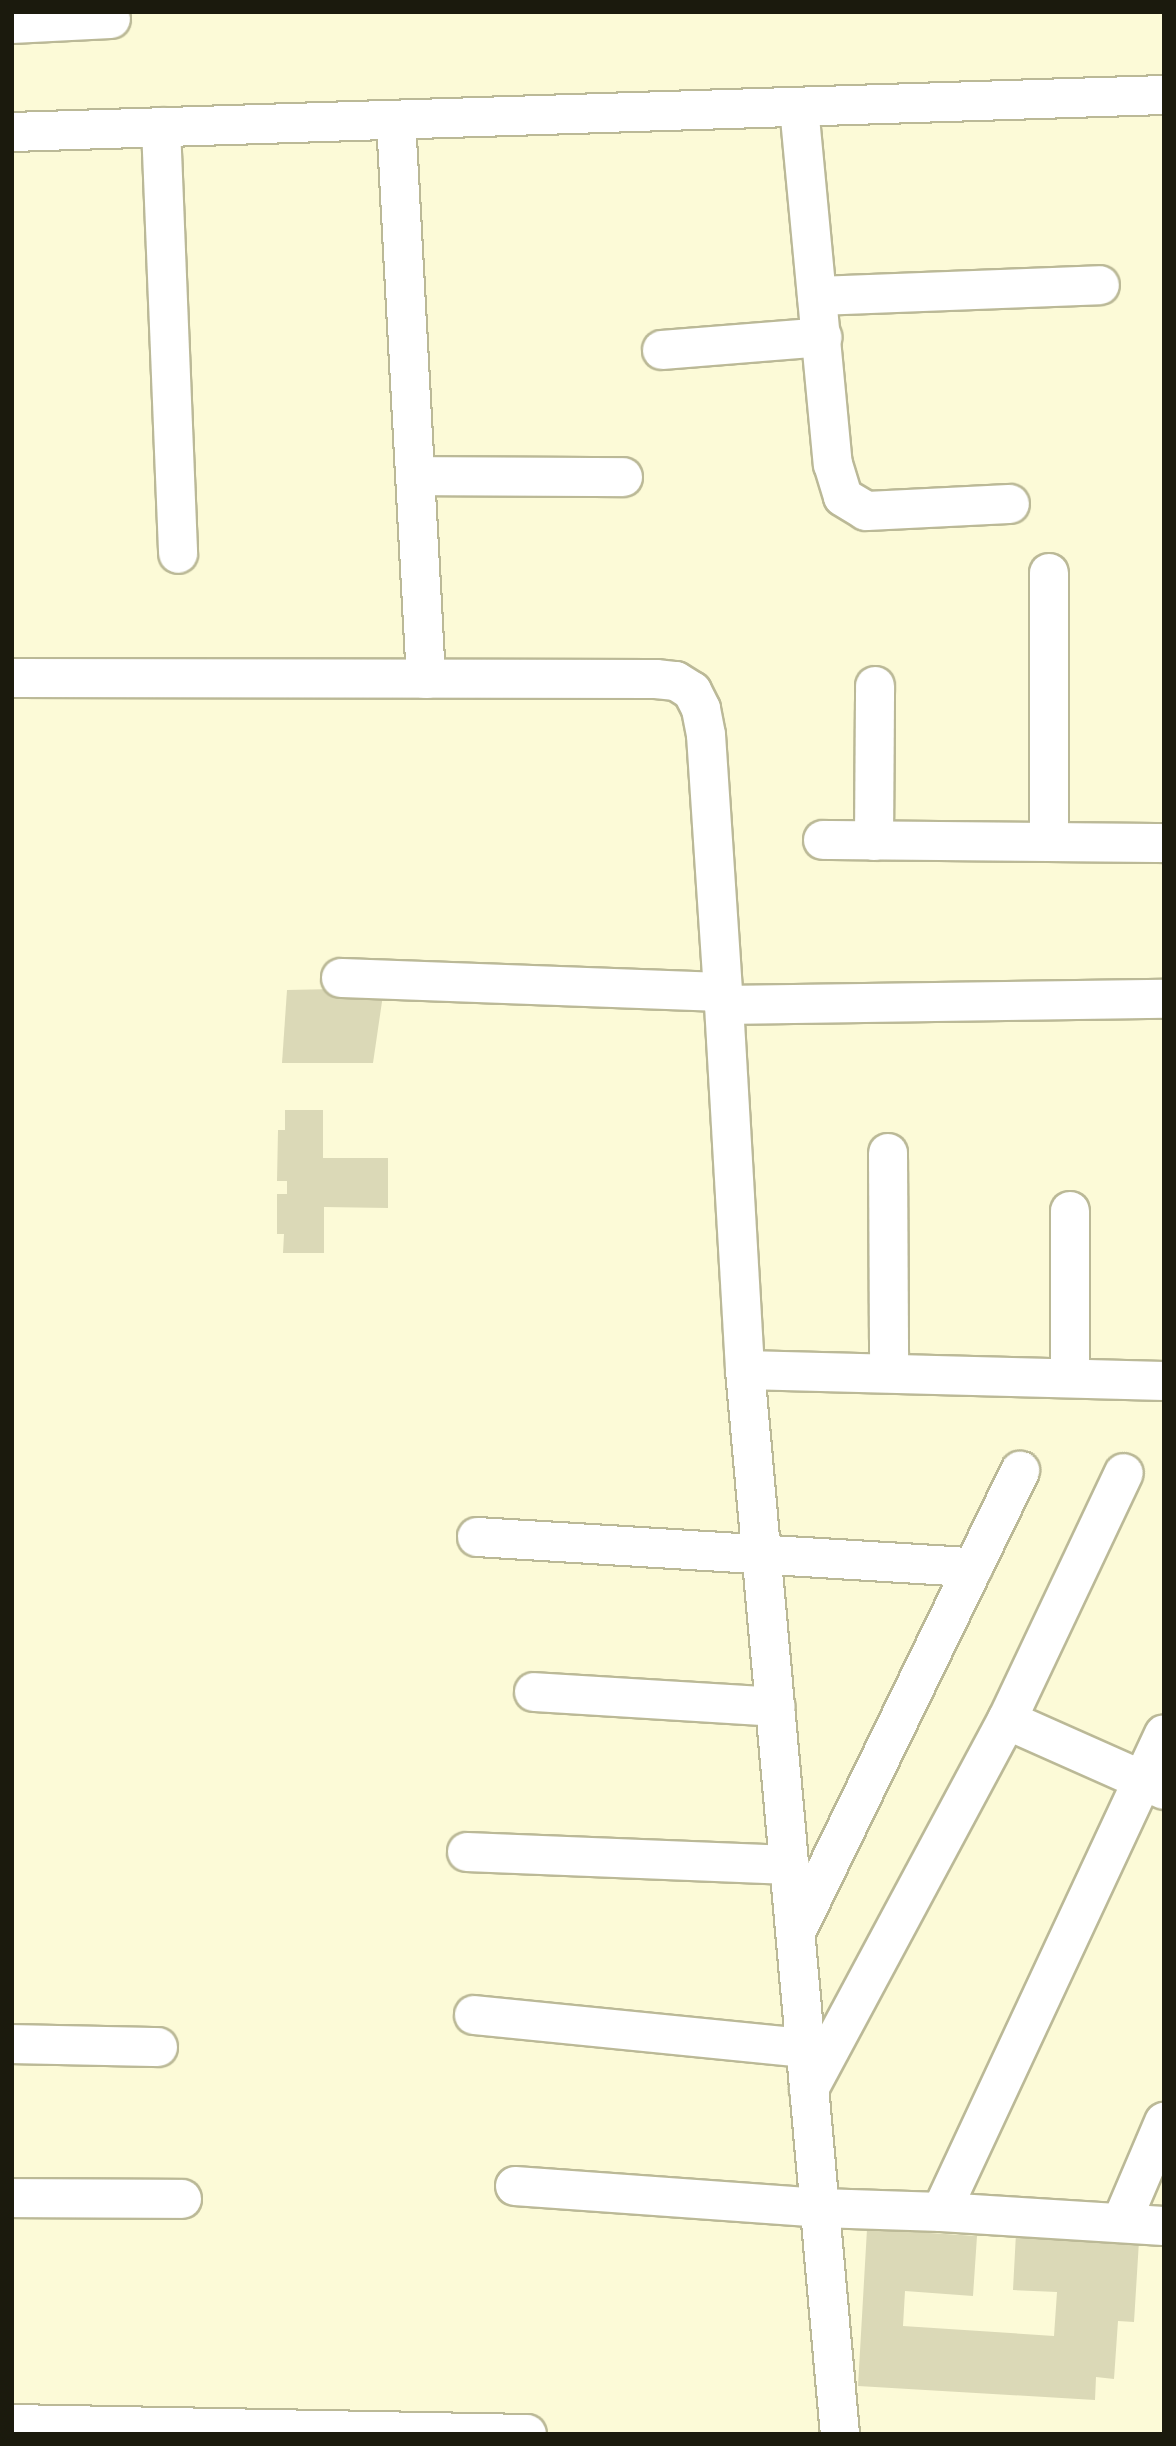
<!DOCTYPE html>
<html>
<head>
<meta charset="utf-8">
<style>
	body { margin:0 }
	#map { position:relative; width:1176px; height:2446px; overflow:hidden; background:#fcfad7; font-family:Figtree,sans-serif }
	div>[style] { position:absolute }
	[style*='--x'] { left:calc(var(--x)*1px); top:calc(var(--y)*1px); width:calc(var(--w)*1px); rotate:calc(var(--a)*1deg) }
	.building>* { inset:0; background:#dbd9b7 }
	.roads { filter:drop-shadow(2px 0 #bbb997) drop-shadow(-2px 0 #bbb997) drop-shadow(0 2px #bbb997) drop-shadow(0 -2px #bbb997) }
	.minor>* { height:38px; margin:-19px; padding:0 19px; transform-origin:19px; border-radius:19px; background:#fff }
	span { translate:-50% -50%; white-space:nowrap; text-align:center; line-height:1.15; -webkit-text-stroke:5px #fff; paint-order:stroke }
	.frame { position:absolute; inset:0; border:14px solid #1b1a0d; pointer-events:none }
</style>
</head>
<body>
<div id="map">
	<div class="building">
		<i style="clip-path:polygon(384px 988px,373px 1063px,282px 1063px,287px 990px)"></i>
		<i style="clip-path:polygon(285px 1110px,323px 1110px,323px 1158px,388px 1158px,388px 1208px,324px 1207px,324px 1253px,283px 1253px,284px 1234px,277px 1234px,277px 1194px,287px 1194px,287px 1181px,277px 1181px,278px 1130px,285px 1130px)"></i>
		<i style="clip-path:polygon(867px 2229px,977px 2236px,973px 2296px,905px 2291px,903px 2326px,1054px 2336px,1057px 2292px,1013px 2290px,1016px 2233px,1139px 2241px,1134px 2322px,1118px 2321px,1114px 2379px,1096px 2377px,1095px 2400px,858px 2386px)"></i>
	</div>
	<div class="roads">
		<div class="minor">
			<i style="--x:12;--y:24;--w:99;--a:-2.9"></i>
			<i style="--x:799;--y:107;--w:359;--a:84.6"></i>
			<i style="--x:833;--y:464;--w:34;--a:73"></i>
			<i style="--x:843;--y:497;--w:27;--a:31"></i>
			<i style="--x:866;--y:511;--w:144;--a:-2.8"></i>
			<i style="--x:396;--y:120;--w:560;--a:86.93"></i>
			<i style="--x:161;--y:127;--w:427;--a:87.7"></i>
			<i style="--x:12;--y:132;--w:1153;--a:-1.84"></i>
			<i style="--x:817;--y:296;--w:283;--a:-2.2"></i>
			<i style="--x:662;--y:350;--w:161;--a:-4.6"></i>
			<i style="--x:415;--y:476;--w:208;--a:0.3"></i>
			<i style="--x:12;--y:678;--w:644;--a:0.09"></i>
			<i style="--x:656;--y:679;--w:20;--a:6"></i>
			<i style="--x:676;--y:681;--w:19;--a:32"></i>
			<i style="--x:692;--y:691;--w:20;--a:63"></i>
			<i style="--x:701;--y:709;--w:26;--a:79"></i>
			<i style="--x:706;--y:735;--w:271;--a:86.2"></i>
			<i style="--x:724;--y:1005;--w:366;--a:86.7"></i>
			<i style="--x:745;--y:1370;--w:1068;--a:84.9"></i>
			<i style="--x:823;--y:840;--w:341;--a:0.5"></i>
			<i style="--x:874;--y:841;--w:155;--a:-89.6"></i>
			<i style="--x:1049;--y:842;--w:269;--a:-90"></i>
			<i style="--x:341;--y:978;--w:382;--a:2.1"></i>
			<i style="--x:724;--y:1005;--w:440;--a:-0.8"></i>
			<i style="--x:888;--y:1153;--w:220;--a:89.7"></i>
			<i style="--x:745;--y:1370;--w:419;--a:1.5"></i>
			<i style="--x:1070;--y:1378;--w:167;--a:-90"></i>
			<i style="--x:477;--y:1537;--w:497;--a:3.5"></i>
			<i style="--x:534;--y:1692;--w:242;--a:3.5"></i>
			<i style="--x:1007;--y:1720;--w:172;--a:24"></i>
			<i style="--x:467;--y:1852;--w:323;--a:2.3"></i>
			<i style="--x:796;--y:1932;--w:513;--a:-64.08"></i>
			<i style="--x:474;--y:2015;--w:334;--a:5.7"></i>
			<i style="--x:12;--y:2044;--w:146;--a:1.2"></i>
			<i style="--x:809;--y:2089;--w:419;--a:-61.8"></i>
			<i style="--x:1007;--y:1720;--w:273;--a:-64.7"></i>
			<i style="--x:515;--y:2186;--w:306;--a:4.1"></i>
			<i style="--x:820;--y:2208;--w:121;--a:1.9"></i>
			<i style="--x:941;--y:2212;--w:223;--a:3.6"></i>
			<i style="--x:12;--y:2198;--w:170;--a:0.3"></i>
			<i style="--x:941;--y:2212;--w:527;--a:-64.99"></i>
			<i style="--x:1121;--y:2223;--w:110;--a:-66.9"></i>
			<i style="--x:12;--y:2424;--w:515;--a:1.11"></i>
		</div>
	</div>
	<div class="frame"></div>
</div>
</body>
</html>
